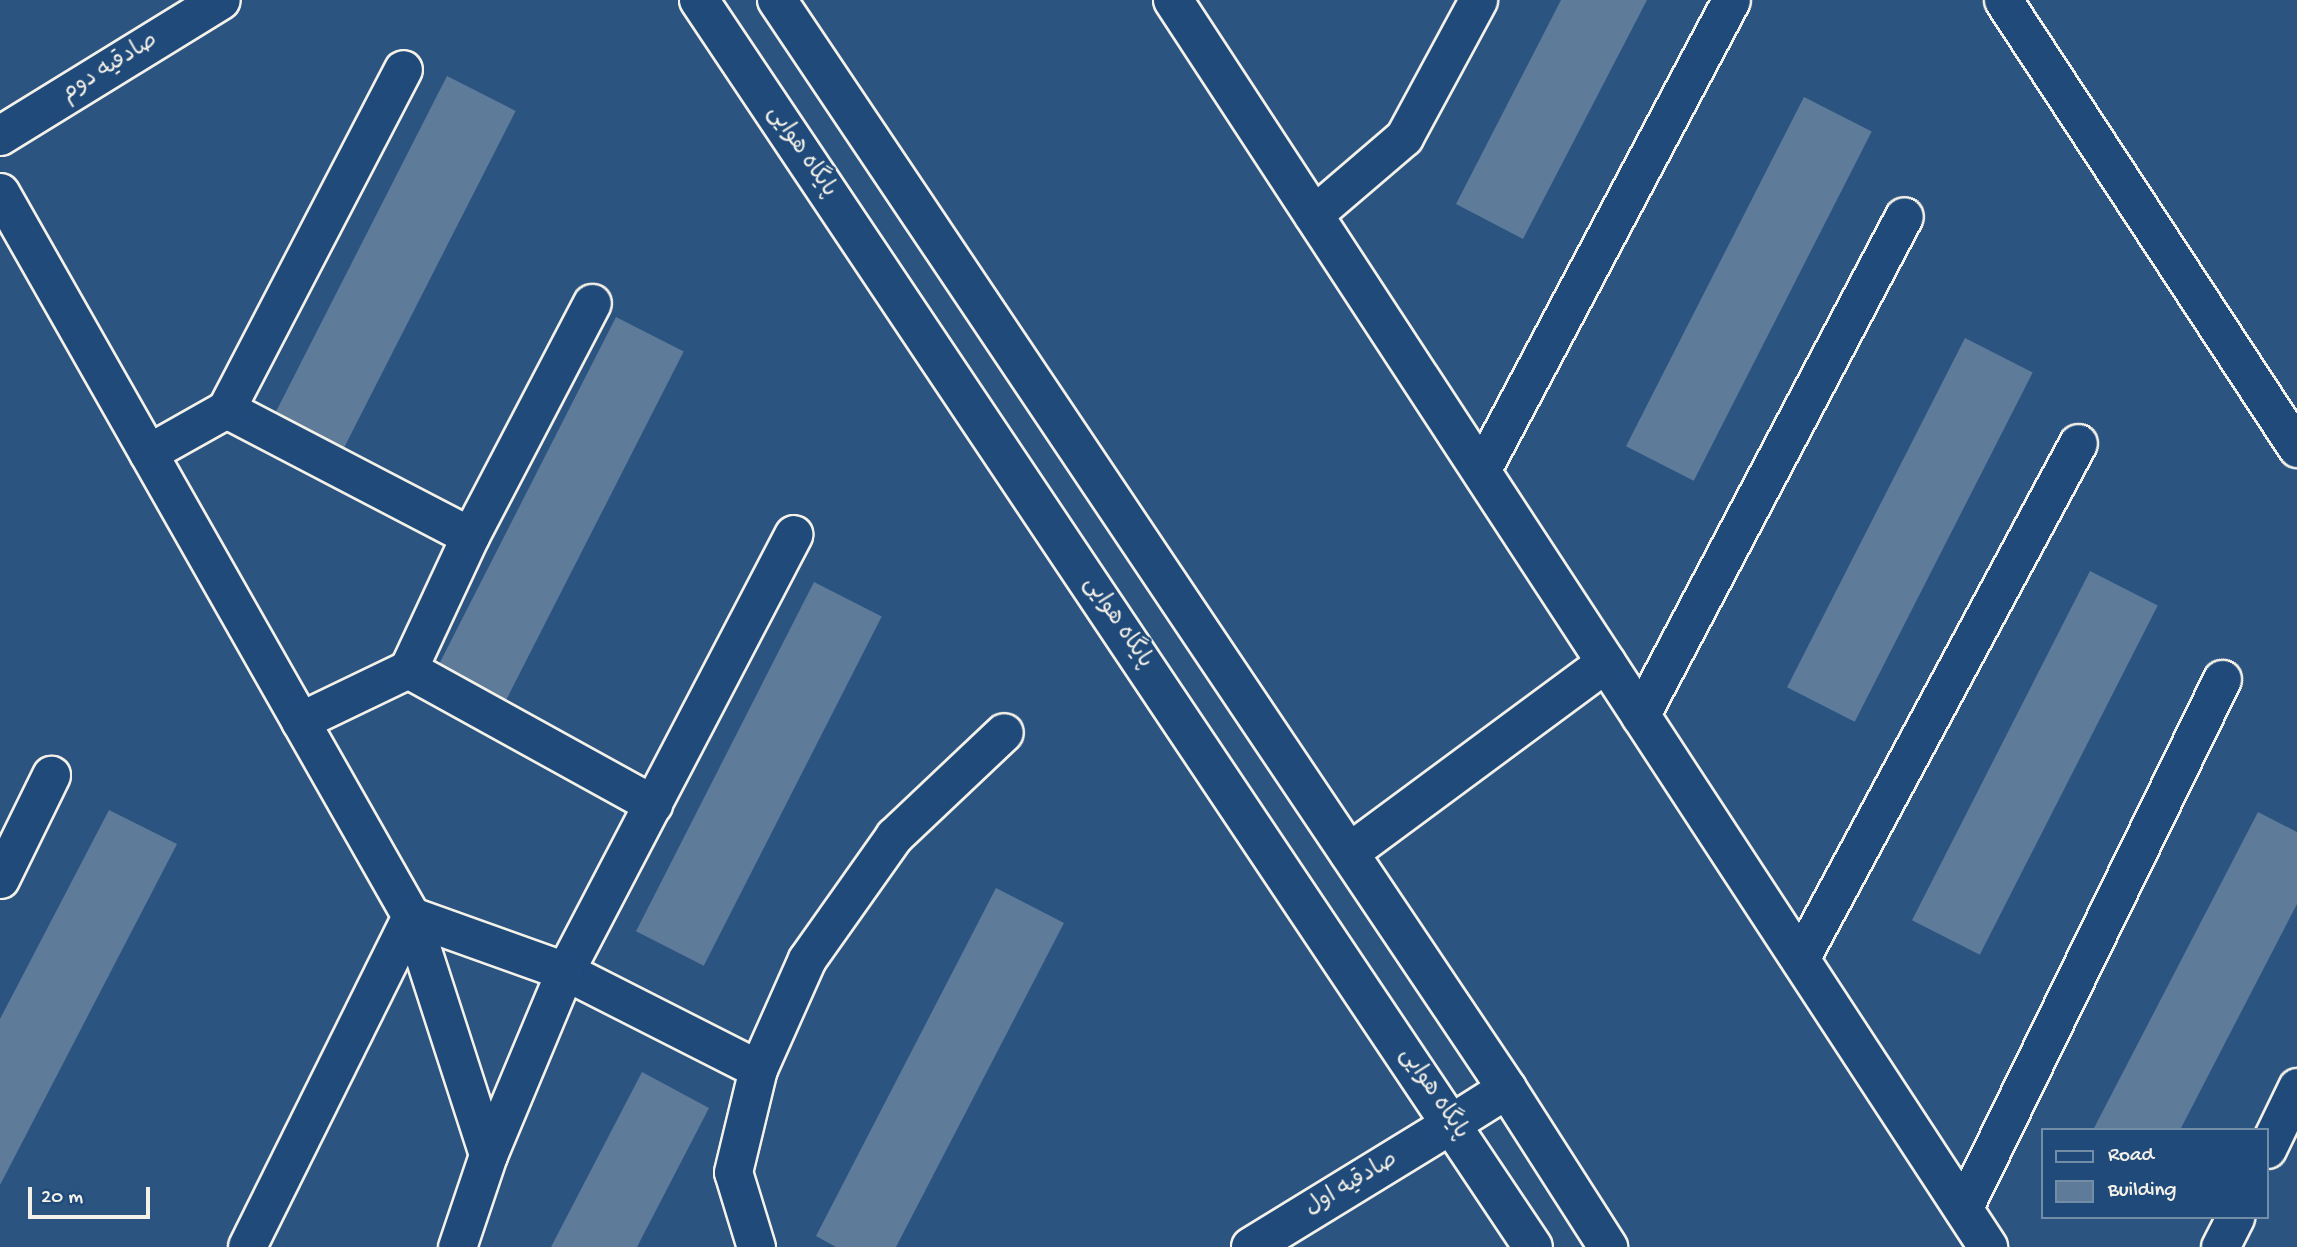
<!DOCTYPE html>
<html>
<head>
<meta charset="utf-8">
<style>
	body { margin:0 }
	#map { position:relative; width:2297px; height:1247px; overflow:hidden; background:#2c5481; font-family:"Gochi Hand","Playpen Sans Arabic",sans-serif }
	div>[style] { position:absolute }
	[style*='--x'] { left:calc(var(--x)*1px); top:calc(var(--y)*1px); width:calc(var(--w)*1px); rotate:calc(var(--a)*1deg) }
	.building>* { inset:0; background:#5e7b9a; transform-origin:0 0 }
	.roads { filter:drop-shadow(2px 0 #f4f1e8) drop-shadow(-2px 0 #f4f1e8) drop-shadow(0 2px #f4f1e8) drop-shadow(0 -2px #f4f1e8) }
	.minor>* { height:37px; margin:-18.5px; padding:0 18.5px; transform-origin:18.5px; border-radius:18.5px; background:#1f4a7a }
	.tertiary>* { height:38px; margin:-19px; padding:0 19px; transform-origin:19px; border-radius:19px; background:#1f4a7a }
	.secondary>* { height:38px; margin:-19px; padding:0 19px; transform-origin:19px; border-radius:19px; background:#1f4a7a }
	span { translate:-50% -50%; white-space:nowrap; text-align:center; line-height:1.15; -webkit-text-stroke:5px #1f4a7a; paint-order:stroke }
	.street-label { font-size:23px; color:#f4f1e8 }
	.legend { position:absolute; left:2041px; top:1128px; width:228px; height:91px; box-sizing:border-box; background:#1f4a7a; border:2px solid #748da6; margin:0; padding:9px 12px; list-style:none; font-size:21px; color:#f4f1e8 }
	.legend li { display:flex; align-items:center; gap:14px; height:35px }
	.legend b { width:35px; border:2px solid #748da6 }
	.scale { position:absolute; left:28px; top:1187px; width:122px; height:32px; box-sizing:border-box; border:4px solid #f4f1e8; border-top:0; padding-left:9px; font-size:21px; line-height:24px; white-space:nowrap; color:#f4f1e8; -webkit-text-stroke:5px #1f4a7a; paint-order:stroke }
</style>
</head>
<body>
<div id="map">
	<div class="building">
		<i style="clip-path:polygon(1561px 0,1647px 0,1523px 239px,1456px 204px)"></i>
		<i style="left:447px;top:76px;width:77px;height:392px;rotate:27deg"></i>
		<i style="left:1804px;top:97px;width:76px;height:392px;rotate:27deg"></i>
		<i style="left:616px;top:317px;width:76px;height:392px;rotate:27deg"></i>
		<i style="left:1965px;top:338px;width:76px;height:392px;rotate:27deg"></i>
		<i style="left:2090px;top:571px;width:76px;height:392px;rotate:27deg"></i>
		<i style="left:814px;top:582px;width:76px;height:392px;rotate:27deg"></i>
		<i style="clip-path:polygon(109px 810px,177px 844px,0 1185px,0 1019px)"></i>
		<i style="clip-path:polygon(2258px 812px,2297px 832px,2297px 904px,2180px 1130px,2093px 1130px)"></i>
		<i style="clip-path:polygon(996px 888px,1064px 923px,896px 1247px,836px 1247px,816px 1236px)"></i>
		<i style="clip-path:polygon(642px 1072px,709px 1108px,637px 1247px,551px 1247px)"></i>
	</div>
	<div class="roads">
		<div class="minor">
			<i style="--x:2003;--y:0;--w:536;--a:56.73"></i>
			<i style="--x:0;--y:192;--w:833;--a:60.42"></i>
			<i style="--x:411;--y:916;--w:369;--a:116.4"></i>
			<i style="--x:1313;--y:215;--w:120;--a:-40.6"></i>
			<i style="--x:1404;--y:137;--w:156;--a:-61.6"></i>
			<i style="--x:226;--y:409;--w:275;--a:27.5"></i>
			<i style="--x:148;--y:453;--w:90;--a:-29.4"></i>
			<i style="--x:226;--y:409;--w:383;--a:-62.5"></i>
			<i style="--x:1481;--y:471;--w:533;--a:-62.04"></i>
			<i style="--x:408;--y:669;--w:280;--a:28.9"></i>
			<i style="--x:1640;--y:716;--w:565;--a:-62.17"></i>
			<i style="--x:300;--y:721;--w:120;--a:-25.7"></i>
			<i style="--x:408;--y:669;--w:147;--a:-65"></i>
			<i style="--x:470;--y:536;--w:263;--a:-62.4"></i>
			<i style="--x:0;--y:879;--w:116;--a:-63.9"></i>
			<i style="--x:1800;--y:959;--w:586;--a:-61.69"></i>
			<i style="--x:758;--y:1069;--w:216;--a:-153.1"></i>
			<i style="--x:565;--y:971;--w:493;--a:-62.4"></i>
			<i style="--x:2267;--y:1149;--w:69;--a:-64.2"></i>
			<i style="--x:1963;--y:1209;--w:590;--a:-63.96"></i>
			<i style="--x:457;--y:1247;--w:97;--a:-71.4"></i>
			<i style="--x:488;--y:1155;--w:199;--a:-67.3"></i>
			<i style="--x:565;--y:971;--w:164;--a:-160.3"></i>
			<i style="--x:411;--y:916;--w:251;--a:72.1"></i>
			<i style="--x:756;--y:1247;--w:78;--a:-107"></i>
			<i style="--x:733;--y:1172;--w:106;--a:-76.4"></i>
			<i style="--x:758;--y:1069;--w:120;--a:-66"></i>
			<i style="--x:807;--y:959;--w:151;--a:-54.7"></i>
			<i style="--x:894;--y:836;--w:151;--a:-43.4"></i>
			<i style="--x:2220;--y:1247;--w:34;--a:-63"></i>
		</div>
		<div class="tertiary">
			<i style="--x:1173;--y:0;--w:1490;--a:56.83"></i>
			<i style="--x:0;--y:136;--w:259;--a:-31.6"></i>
			<i style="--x:1251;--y:1247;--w:237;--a:-31.5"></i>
		</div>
		<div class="secondary">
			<i style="--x:699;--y:0;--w:1500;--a:56.23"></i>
			<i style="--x:777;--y:0;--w:1311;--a:56.16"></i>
			<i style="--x:1507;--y:1089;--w:188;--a:57.4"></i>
			<i style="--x:1349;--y:853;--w:320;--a:-36.5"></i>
			<i style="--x:1453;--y:1123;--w:64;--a:-32.2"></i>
		</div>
	</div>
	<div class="street-label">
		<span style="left:110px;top:68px;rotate:-32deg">صادقیه دوم</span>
		<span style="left:801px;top:152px;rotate:56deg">پایگاه هوایی</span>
		<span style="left:1117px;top:623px;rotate:56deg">پایگاه هوایی</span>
		<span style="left:1433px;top:1094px;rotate:56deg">پایگاه هوایی</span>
		<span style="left:1352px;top:1185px;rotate:-31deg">صادقیه اول</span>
	</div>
	<ul class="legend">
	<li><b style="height:9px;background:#1f4a7a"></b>Road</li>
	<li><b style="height:19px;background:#5e7b9a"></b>Building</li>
	</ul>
	<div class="scale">20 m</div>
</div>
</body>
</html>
